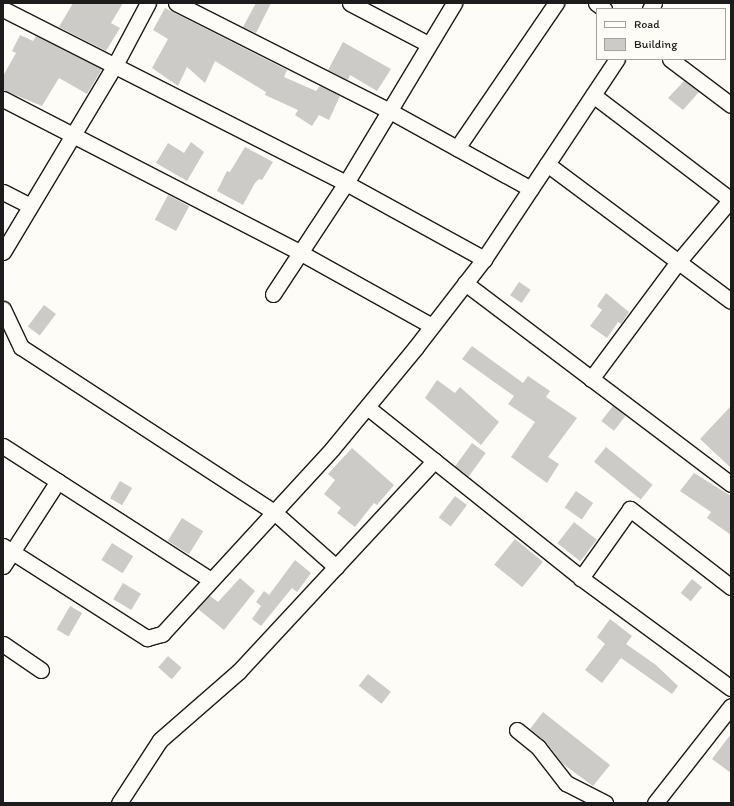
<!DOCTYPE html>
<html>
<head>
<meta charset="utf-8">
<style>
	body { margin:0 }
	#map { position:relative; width:734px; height:806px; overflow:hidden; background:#fdfcf7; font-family:Itim,sans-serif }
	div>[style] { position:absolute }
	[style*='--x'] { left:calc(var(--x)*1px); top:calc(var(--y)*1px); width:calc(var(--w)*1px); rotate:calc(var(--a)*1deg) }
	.building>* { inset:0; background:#cccbc8; transform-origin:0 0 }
	.roads { filter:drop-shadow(1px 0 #1c1c1c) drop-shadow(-1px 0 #1c1c1c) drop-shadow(0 1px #1c1c1c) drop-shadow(0 -1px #1c1c1c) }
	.minor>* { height:15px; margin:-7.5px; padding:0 7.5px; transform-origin:7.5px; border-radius:7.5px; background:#fdfcf7 }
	span { translate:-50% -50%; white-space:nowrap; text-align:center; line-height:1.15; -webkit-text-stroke:4px #fdfcf7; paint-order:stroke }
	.frame { position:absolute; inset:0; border:4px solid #1c1c1c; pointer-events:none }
	.legend { position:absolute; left:596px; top:8px; width:130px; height:52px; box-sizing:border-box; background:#fdfcf7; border:1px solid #a3a29f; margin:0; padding:5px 7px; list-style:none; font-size:12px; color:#1c1c1c }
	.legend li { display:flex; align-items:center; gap:8px; height:20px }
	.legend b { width:20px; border:1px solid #a3a29f }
</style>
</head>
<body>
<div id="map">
	<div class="building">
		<i style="clip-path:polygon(73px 3px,123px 3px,111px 23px,120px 28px,106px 51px,59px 27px)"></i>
		<i style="clip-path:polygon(256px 3px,271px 3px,256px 33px,243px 27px)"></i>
		<i style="clip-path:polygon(165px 8px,287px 70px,284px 77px,316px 91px,320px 86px,340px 96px,329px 120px,319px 115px,312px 126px,295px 115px,298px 110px,265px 95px,266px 92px,215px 61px,205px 83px,187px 67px,178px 86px,152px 68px,168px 39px,153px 30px)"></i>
		<i style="clip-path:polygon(20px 35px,33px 41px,36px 36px,102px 69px,87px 94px,59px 78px,42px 106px,3px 90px,3px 76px,16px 53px,12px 51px)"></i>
		<i style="clip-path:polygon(343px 42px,391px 69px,377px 91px,350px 75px,348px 80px,328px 70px)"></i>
		<i style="clip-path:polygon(684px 81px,699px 92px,683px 110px,668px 98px)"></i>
		<i style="clip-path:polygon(191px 142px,204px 152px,187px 181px,156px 163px,168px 143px,184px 153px)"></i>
		<i style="clip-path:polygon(245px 147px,273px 162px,262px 180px,259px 179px,255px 183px,243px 205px,217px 191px,227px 171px,230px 172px)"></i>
		<i style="left:168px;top:195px;width:24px;height:28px;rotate:28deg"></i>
		<i style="left:519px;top:282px;width:14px;height:16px;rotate:34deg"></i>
		<i style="clip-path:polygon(606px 293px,629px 312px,621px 324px,618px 322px,607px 338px,590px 326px,602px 310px,597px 306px)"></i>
		<i style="left:44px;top:305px;width:15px;height:27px;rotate:37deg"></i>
		<i style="clip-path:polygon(472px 346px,523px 383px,528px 376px,550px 391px,546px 397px,577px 418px,548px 457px,559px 464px,547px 483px,511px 457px,535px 422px,508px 404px,514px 396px,462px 359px)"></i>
		<i style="clip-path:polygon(437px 380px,455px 393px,460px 387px,499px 422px,481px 445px,425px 398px)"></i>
		<i style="left:613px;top:406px;width:16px;height:19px;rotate:38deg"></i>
		<i style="clip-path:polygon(731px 406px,731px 468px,700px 439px)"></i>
		<i style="left:472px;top:443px;width:17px;height:29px;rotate:36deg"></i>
		<i style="left:606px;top:447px;width:60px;height:19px;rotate:39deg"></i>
		<i style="clip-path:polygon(352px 448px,394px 485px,377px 505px,374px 503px,355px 527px,337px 513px,341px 508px,324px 494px,335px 480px,328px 474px)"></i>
		<i style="clip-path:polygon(694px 473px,731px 496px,731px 535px,707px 518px,711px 512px,680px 491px)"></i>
		<i style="left:120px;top:481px;width:14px;height:20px;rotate:30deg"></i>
		<i style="left:576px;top:491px;width:21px;height:20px;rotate:35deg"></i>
		<i style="left:455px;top:496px;width:15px;height:27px;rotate:37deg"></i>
		<i style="left:182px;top:518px;width:25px;height:27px;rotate:32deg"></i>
		<i style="left:574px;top:522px;width:29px;height:27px;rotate:38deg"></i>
		<i style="left:515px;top:539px;width:36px;height:33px;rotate:39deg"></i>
		<i style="left:112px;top:543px;width:25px;height:20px;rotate:32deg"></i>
		<i style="clip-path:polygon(295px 560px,311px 573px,297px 592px,292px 588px,261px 626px,252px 619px,261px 606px,256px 602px,264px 591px,269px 595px)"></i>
		<i style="clip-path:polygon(240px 578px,255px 591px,224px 630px,198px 609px,210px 596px,218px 602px)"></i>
		<i style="left:692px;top:579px;width:13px;height:18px;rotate:39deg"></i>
		<i style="left:123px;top:583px;width:21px;height:19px;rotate:31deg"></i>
		<i style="left:70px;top:606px;width:14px;height:27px;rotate:30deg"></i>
		<i style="clip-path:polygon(610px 619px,632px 636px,626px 644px,656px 665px,678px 686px,672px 694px,621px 658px,602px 683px,585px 670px,605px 644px,597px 637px)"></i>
		<i style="left:168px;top:656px;width:18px;height:15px;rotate:41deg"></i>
		<i style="left:368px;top:674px;width:29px;height:15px;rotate:38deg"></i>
		<i style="clip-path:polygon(543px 712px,610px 765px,593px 786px,563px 764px,545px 741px,530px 729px)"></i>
		<i style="clip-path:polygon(731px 734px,731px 773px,712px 759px)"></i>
	</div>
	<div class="roads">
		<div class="minor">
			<i style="--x:176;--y:3;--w:237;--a:26.8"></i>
			<i style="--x:388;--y:110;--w:163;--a:28.9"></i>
			<i style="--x:350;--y:3;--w:88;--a:27.7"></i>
			<i style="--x:596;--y:3;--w:10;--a:37"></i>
			<i style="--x:3;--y:9;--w:385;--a:26.9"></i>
			<i style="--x:346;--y:183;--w:158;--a:28.8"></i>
			<i style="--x:650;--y:9;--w:7;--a:-56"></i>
			<i style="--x:670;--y:59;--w:76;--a:37"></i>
			<i style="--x:593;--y:95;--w:173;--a:37.3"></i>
			<i style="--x:3;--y:99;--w:335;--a:27.3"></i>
			<i style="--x:301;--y:253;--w:150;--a:29.1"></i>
			<i style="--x:457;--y:148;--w:176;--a:-55.7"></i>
			<i style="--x:547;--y:164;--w:229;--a:36.7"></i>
			<i style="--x:3;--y:192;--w:29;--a:27"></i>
			<i style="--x:3;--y:252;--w:218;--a:-59.1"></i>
			<i style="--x:115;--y:65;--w:70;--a:-62"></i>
			<i style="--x:465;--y:283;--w:333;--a:37.1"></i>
			<i style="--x:273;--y:294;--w:133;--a:-56.7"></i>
			<i style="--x:346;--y:183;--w:210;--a:-59"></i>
			<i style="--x:3;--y:309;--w:42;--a:64.7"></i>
			<i style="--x:21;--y:347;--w:302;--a:33.1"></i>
			<i style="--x:274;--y:512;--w:83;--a:41.6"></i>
			<i style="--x:591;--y:379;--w:146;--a:-53.4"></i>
			<i style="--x:678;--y:262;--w:82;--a:-49.9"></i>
			<i style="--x:367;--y:407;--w:274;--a:38.6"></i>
			<i style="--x:3;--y:446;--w:247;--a:32.8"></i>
			<i style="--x:3;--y:546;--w:171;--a:32.6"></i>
			<i style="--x:147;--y:638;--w:16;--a:-15"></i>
			<i style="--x:162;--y:634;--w:251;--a:-47.4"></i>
			<i style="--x:332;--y:449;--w:132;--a:-50.5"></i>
			<i style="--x:416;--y:347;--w:111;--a:-52.3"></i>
			<i style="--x:484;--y:259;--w:240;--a:-56.4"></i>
			<i style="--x:3;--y:566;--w:101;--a:-57.1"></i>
			<i style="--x:731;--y:587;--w:128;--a:-142.3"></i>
			<i style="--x:630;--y:509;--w:85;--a:125.4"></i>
			<i style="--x:581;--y:578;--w:186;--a:36.3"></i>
			<i style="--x:3;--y:644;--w:46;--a:34.4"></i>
			<i style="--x:517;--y:730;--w:27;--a:39"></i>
			<i style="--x:538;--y:747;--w:46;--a:52.1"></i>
			<i style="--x:566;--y:783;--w:44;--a:27.1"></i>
			<i style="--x:119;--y:803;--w:75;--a:-56.9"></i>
			<i style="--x:160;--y:740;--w:105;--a:-41.1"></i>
			<i style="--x:239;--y:671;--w:287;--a:-47.1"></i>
			<i style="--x:655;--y:803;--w:123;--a:-51.9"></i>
		</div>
	</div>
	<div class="frame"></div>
	<ul class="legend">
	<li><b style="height:5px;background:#fdfcf7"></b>Road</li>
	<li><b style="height:11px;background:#cccbc8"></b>Building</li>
	</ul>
</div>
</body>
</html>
